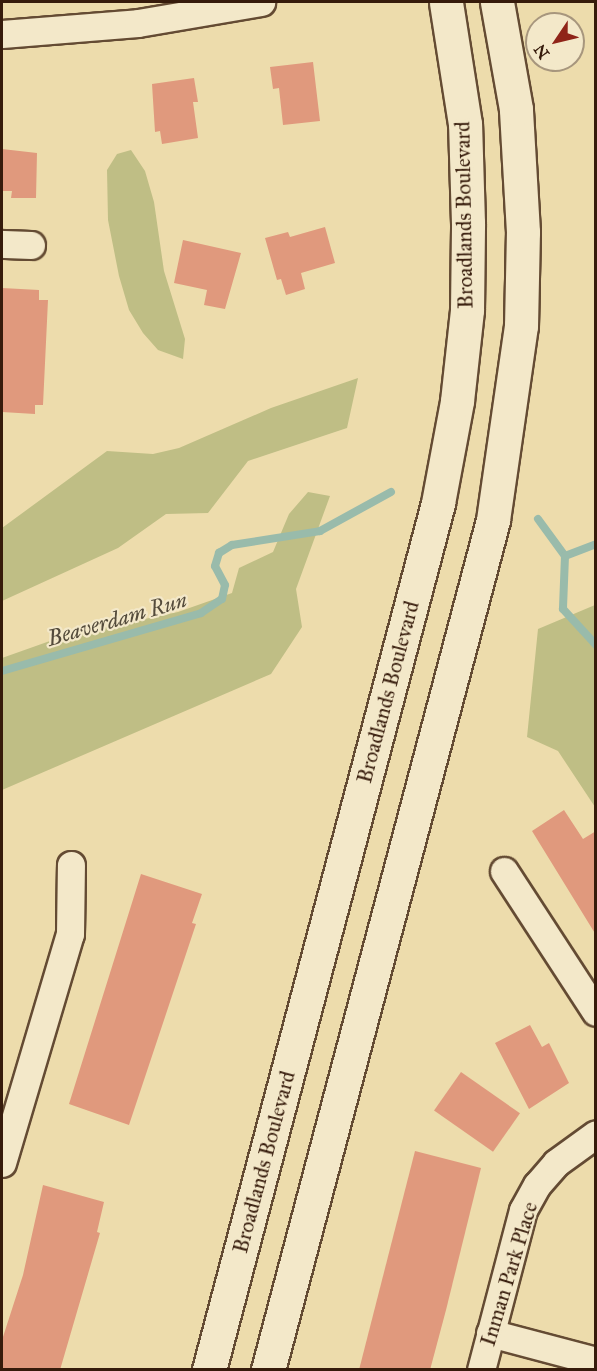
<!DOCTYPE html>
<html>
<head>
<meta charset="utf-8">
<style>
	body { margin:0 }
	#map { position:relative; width:597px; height:1371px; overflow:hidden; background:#eddcac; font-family:"IM FELL Great Primer",serif }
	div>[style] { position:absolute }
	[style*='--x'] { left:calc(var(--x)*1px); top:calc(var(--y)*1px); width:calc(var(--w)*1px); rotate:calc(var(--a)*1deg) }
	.green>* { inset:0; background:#bfbe85 }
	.stream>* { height:8px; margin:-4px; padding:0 4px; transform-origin:4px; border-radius:4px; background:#99bbab }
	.building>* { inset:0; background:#e0997d; transform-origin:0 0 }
	.roads { filter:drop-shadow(2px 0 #644b33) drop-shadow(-2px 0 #644b33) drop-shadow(0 2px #644b33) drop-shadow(0 -2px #644b33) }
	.minor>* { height:27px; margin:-13.5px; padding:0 13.5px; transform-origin:13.5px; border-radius:13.5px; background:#f3e8c9 }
	.secondary>* { height:33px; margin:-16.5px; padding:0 16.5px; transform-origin:16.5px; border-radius:16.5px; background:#f3e8c9 }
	span { translate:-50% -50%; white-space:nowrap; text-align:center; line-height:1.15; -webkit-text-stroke:4.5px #f3e8c9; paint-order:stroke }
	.street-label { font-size:21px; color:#361b0b }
	.water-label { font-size:22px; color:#544b3b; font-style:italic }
	.frame { position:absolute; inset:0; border:3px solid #361b0b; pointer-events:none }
	.north { position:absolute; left:525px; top:12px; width:60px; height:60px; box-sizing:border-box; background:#f3e8c9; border:2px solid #a7967d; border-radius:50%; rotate:235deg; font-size:16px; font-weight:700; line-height:24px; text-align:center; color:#361b0b }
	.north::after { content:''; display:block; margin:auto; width:21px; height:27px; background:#8f2418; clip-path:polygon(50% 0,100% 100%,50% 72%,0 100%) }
</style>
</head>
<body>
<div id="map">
	<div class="green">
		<i style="clip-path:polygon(131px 150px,145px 171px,154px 202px,164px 271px,185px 339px,183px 359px,158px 350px,143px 333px,129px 310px,119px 276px,108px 220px,107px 170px,117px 154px)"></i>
		<i style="clip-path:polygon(358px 378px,347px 428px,248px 461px,208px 513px,166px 514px,118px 548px,2px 601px,2px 528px,107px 451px,153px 454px,179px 448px,271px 408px)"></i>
		<i style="clip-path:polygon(308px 492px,330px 496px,296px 589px,302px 627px,271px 674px,2px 790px,2px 658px,64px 636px,178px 612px,232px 593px,239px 568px,273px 552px,289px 514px)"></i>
		<i style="clip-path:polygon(595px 605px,595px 807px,558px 751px,527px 737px,538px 629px)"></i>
	</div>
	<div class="stream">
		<i style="--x:538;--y:519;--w:46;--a:53.9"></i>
		<i style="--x:565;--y:556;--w:53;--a:92.2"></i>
		<i style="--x:563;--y:609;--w:49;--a:47.5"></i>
		<i style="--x:565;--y:556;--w:33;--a:-21"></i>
		<i style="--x:2;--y:671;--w:207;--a:-16.2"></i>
		<i style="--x:201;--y:613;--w:25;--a:-34"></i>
		<i style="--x:222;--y:599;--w:14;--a:-78"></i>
		<i style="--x:225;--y:585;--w:21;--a:-118"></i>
		<i style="--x:215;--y:566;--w:14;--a:-73"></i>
		<i style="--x:219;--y:553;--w:15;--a:-32"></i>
		<i style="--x:232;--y:545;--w:89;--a:-9"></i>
		<i style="--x:320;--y:531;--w:81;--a:-28.8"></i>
	</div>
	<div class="building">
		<i style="clip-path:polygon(313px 62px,320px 121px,283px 125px,279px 88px,273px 89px,270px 67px)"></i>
		<i style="clip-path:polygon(194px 78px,198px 102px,193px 102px,198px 138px,162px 144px,160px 131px,155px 132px,152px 84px)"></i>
		<i style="clip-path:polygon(2px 149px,37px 153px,36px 198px,11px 198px,12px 191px,2px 191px)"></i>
		<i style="clip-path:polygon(325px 227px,335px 263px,301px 273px,305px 289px,286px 295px,281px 279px,277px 280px,265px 238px,288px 232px,290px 237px)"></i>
		<i style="clip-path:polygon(183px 240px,241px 253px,225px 309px,204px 305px,207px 290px,174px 283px)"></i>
		<i style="clip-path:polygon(2px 288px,39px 290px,39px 300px,48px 300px,43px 405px,35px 405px,35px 414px,2px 412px)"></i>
		<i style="clip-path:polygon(564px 810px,583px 839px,596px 831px,596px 935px,532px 831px)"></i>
		<i style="clip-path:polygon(141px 874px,202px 894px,192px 923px,196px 924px,129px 1125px,69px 1104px)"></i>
		<i style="clip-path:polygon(530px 1025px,542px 1047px,549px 1043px,569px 1083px,529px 1109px,495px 1043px)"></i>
		<i style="left:461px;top:1072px;width:72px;height:47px;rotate:35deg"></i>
		<i style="clip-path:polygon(415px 1151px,481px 1168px,446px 1310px,430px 1370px,359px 1370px)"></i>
		<i style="clip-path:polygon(43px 1185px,104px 1202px,97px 1232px,100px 1233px,60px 1370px,2px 1370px,2px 1340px,23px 1275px)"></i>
	</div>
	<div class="roads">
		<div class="minor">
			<i style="--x:2;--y:34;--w:136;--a:-4.6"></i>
			<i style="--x:138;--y:23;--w:125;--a:-9.7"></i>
			<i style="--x:2;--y:244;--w:29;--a:2"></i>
			<i style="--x:504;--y:871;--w:168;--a:56.9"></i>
			<i style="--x:2;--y:1163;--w:239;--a:-73.5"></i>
			<i style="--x:70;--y:934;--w:69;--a:-89.2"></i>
			<i style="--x:490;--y:1333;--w:110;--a:14.8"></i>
			<i style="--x:481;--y:1370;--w:165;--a:-75.3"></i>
			<i style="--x:523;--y:1210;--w:29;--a:-61"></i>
			<i style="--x:537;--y:1185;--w:29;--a:-49"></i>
			<i style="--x:556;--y:1163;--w:49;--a:-35.9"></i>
		</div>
		<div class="secondary">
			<i style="--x:209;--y:1370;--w:897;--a:-75.2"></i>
			<i style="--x:438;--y:503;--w:104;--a:-79.4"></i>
			<i style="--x:457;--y:401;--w:92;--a:-83.7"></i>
			<i style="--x:467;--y:310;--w:87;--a:-89.3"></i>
			<i style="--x:468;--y:223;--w:99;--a:-91.7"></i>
			<i style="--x:465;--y:124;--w:123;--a:-98.9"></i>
			<i style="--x:268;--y:1370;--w:879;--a:-75.17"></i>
			<i style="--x:493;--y:520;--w:196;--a:-81.8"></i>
			<i style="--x:521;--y:326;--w:94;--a:-88.8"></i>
			<i style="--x:523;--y:232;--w:123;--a:-93.3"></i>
			<i style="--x:516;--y:109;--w:109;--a:-100.1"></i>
		</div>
	</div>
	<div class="street-label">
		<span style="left:464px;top:215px;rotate:-91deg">Broadlands Boulevard</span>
		<span style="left:388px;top:692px;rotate:-75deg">Broadlands Boulevard</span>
		<span style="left:264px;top:1162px;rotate:-75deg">Broadlands Boulevard</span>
		<span style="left:509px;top:1274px;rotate:-73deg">Inman Park Place</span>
	</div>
	<div class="water-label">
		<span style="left:117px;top:619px;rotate:-16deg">Beaverdam Run</span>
	</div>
	<div class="frame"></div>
	<div class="north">N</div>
</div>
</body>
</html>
